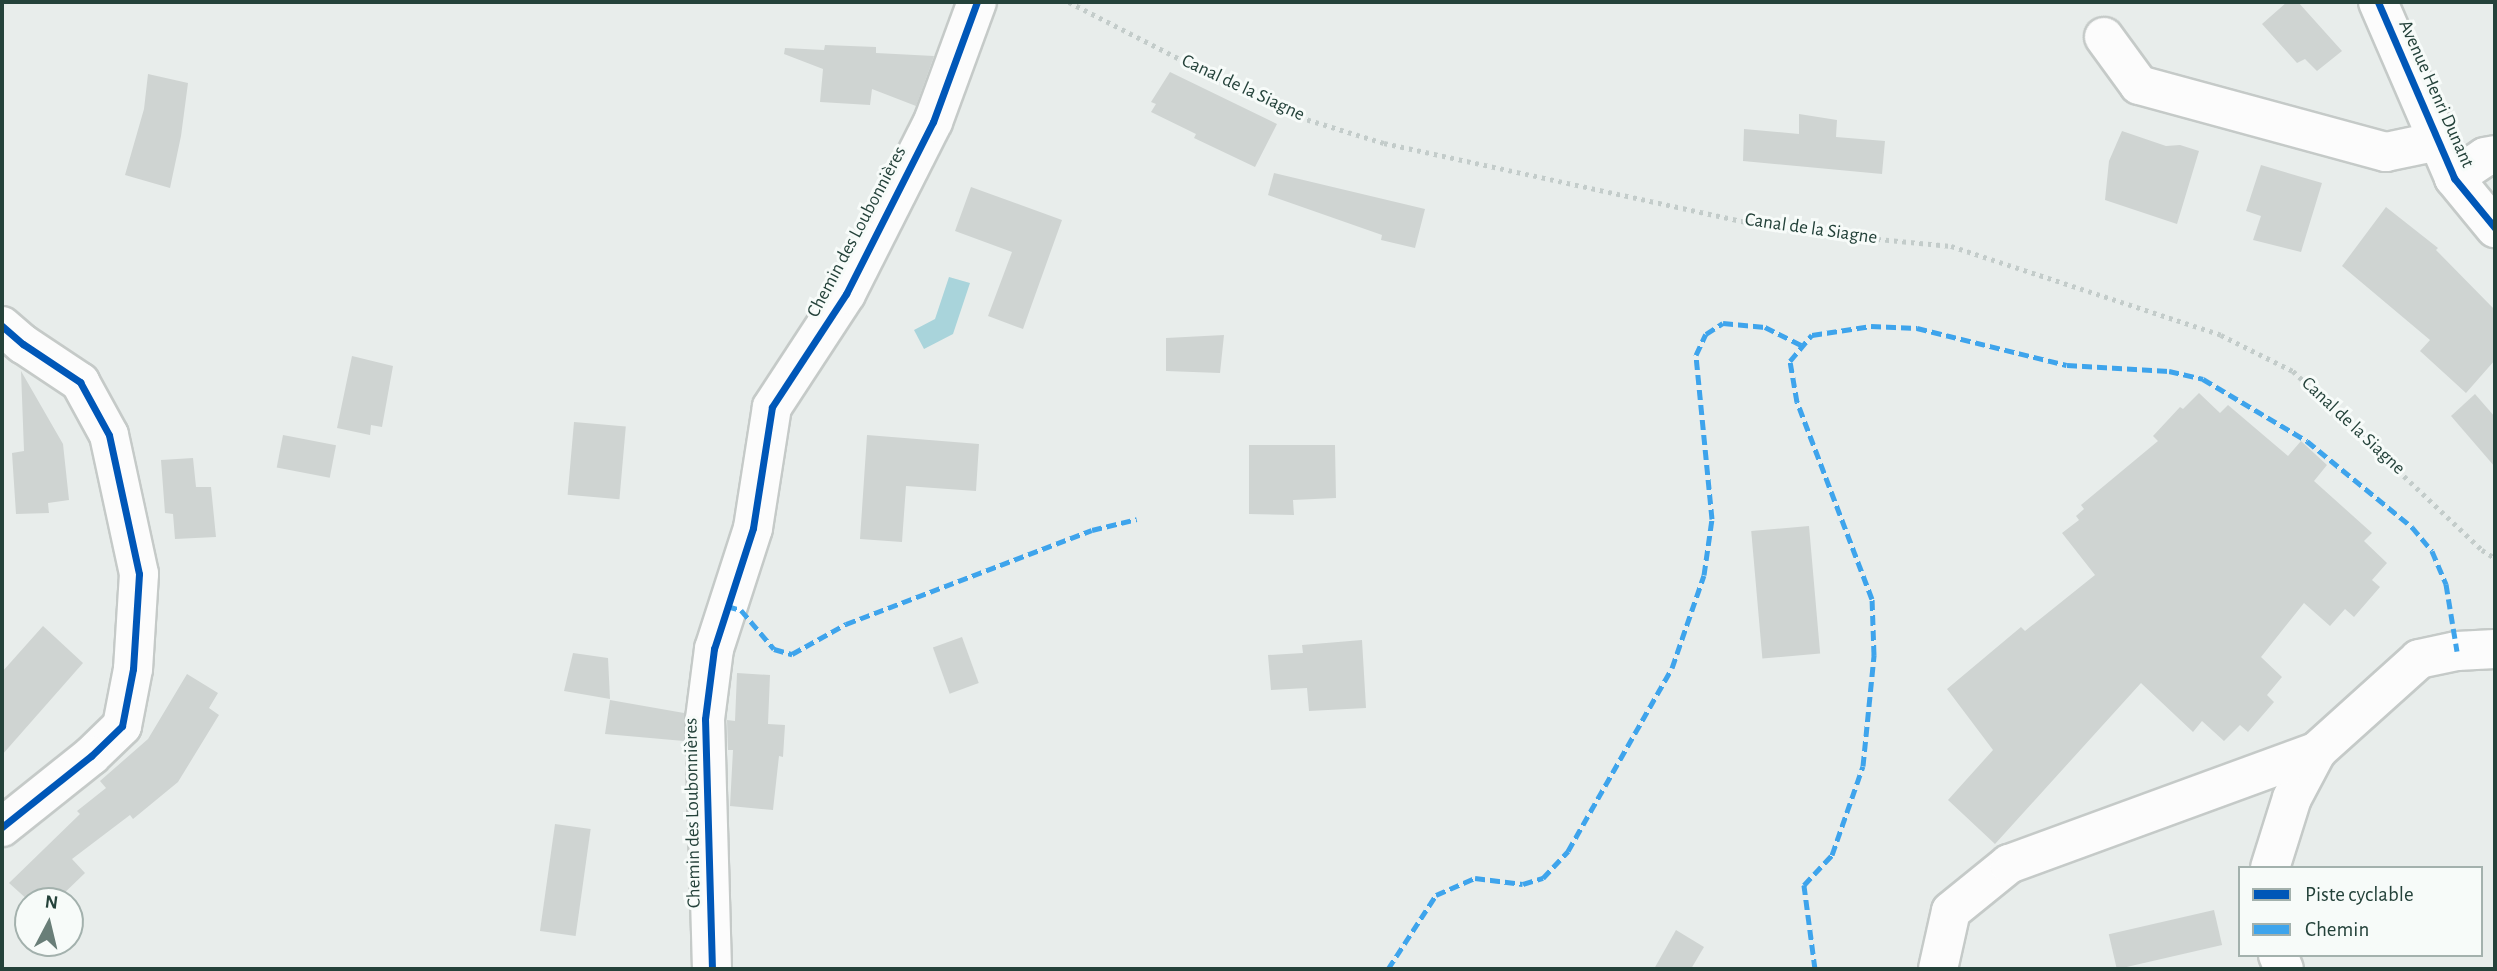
<!DOCTYPE html>
<html>
<head>
<meta charset="utf-8">
<style>
	body { margin:0 }
	#map { position:relative; width:2497px; height:971px; overflow:hidden; background:#e8edeb; font-family:"Alegreya Sans",sans-serif }
	div>[style] { position:absolute }
	[style*='--x'] { left:calc(var(--x)*1px); top:calc(var(--y)*1px); width:calc(var(--w)*1px); rotate:calc(var(--a)*1deg) }
	.water>* { inset:0; background:#a9d4db }
	.building>* { inset:0; background:#cfd4d2; transform-origin:0 0 }
	.path>* { height:4.5px; margin-top:-2.25px; transform-origin:0; background:repeating-linear-gradient(90deg,#c3ccca 0 3.5px,transparent 0 8.5px) }
	.roads { filter:drop-shadow(2px 0 #c5cac8) drop-shadow(-2px 0 #c5cac8) drop-shadow(0 2px #c5cac8) drop-shadow(0 -2px #c5cac8) }
	.minor>* { height:38px; margin:-19px; padding:0 19px; transform-origin:19px; border-radius:19px; background:#fcfcfc }
	.quiet>* { height:5px; margin-top:-2.5px; transform-origin:0; background:repeating-linear-gradient(90deg,#3ea4ec 0 10px,transparent 0 15px) }
	.cycleway>* { height:7px; margin:-3.5px; padding:0 3.5px; transform-origin:3.5px; border-radius:3.5px; background:#0057b8 }
	span { translate:-50% -50%; white-space:nowrap; text-align:center; line-height:1.15; -webkit-text-stroke:6px #f7fbf9; paint-order:stroke }
	.street-label { font-size:19px; color:#24423a }
	.frame { position:absolute; inset:0; border:4px solid #24423a; pointer-events:none }
	.legend { position:absolute; left:2238px; top:866px; width:245px; height:91px; box-sizing:border-box; background:#f7fbf9; border:2px solid #a3b1ad; margin:0; padding:9px 12px; list-style:none; font-size:21px; color:#24423a }
	.legend li { display:flex; align-items:center; gap:14px; height:35px }
	.legend b { width:35px; border:2px solid #a3b1ad }
	.north { position:absolute; left:14px; top:887px; width:70px; height:70px; box-sizing:border-box; background:#f7fbf9; border:2px solid #a3b1ad; border-radius:50%; rotate:7deg; font-size:19px; font-weight:700; line-height:28px; text-align:center; color:#24423a }
	.north::after { content:''; display:block; margin:auto; width:24px; height:32px; background:#697e78; clip-path:polygon(50% 0,100% 100%,50% 72%,0 100%) }
</style>
</head>
<body>
<div id="map">
	<div class="water">
		<i style="clip-path:polygon(949px 277px,970px 283px,953px 334px,924px 349px,914px 330px,935px 319px)"></i>
	</div>
	<div class="building">
		<i style="clip-path:polygon(2287px 2px,2298px 2px,2342px 51px,2317px 71px,2305px 59px,2297px 63px,2262px 24px)"></i>
		<i style="clip-path:polygon(825px 45px,876px 47px,876px 53px,934px 56px,916px 106px,872px 89px,870px 105px,820px 102px,823px 69px,784px 54px,785px 48px,824px 50px)"></i>
		<i style="clip-path:polygon(1170px 72px,1277px 124px,1255px 167px,1194px 138px,1196px 134px,1151px 112px,1156px 104px,1151px 102px)"></i>
		<i style="clip-path:polygon(148px 74px,188px 83px,181px 136px,170px 188px,125px 175px,144px 109px)"></i>
		<i style="clip-path:polygon(1799px 114px,1837px 120px,1836px 137px,1885px 141px,1882px 174px,1743px 161px,1744px 129px,1799px 134px)"></i>
		<i style="clip-path:polygon(2122px 131px,2166px 146px,2180px 145px,2199px 151px,2177px 224px,2105px 200px,2109px 161px)"></i>
		<i style="clip-path:polygon(2261px 165px,2322px 183px,2301px 252px,2253px 240px,2261px 216px,2246px 211px)"></i>
		<i style="clip-path:polygon(1274px 173px,1425px 209px,1415px 248px,1381px 240px,1382px 235px,1268px 195px)"></i>
		<i style="clip-path:polygon(971px 187px,1062px 220px,1023px 329px,988px 316px,1012px 252px,955px 231px)"></i>
		<i style="clip-path:polygon(2386px 207px,2438px 248px,2436px 250px,2495px 310px,2495px 360px,2466px 393px,2420px 351px,2430px 340px,2342px 266px)"></i>
		<i style="clip-path:polygon(1224px 335px,1220px 373px,1166px 371px,1166px 338px)"></i>
		<i style="clip-path:polygon(352px 356px,393px 366px,382px 427px,371px 425px,370px 435px,337px 428px)"></i>
		<i style="clip-path:polygon(21px 371px,63px 444px,69px 500px,48px 503px,49px 513px,16px 514px,12px 453px,24px 451px)"></i>
		<i style="clip-path:polygon(2199px 393px,2220px 413px,2228px 405px,2288px 456px,2301px 441px,2327px 465px,2314px 481px,2372px 533px,2364px 541px,2387px 563px,2372px 580px,2380px 587px,2354px 617px,2345px 609px,2330px 626px,2304px 603px,2261px 657px,2282px 677px,2267px 695px,2274px 702px,2248px 732px,2240px 725px,2224px 741px,2202px 721px,2193px 732px,2141px 683px,1995px 844px,1948px 800px,1993px 750px,1947px 689px,2021px 627px,2025px 631px,2095px 575px,2062px 533px,2079px 520px,2076px 516px,2084px 509px,2081px 505px,2158px 441px,2153px 436px,2180px 407px,2183px 409px)"></i>
		<i style="clip-path:polygon(2475px 394px,2495px 417px,2495px 467px,2451px 416px)"></i>
		<i style="left:574px;top:422px;width:52px;height:73px;rotate:5deg"></i>
		<i style="left:283px;top:435px;width:54px;height:33px;rotate:11deg"></i>
		<i style="clip-path:polygon(867px 435px,979px 444px,976px 491px,906px 486px,902px 542px,860px 539px)"></i>
		<i style="clip-path:polygon(1249px 445px,1335px 445px,1336px 498px,1293px 500px,1294px 515px,1249px 514px)"></i>
		<i style="clip-path:polygon(193px 458px,196px 487px,211px 487px,216px 537px,175px 539px,173px 514px,165px 513px,161px 460px)"></i>
		<i style="left:1809px;top:526px;width:128px;height:58px;rotate:85deg"></i>
		<i style="clip-path:polygon(43px 626px,83px 663px,2px 755px,2px 672px)"></i>
		<i style="left:962px;top:637px;width:49px;height:31px;rotate:70deg"></i>
		<i style="clip-path:polygon(1362px 640px,1366px 708px,1309px 711px,1307px 688px,1271px 690px,1268px 655px,1303px 653px,1302px 645px)"></i>
		<i style="clip-path:polygon(573px 653px,608px 658px,610px 699px,564px 691px)"></i>
		<i style="clip-path:polygon(737px 673px,770px 675px,768px 724px,785px 725px,783px 757px,779px 756px,773px 810px,730px 806px,733px 750px,728px 750px,727px 720px,735px 721px)"></i>
		<i style="clip-path:polygon(187px 674px,218px 693px,209px 708px,219px 715px,178px 782px,133px 819px,130px 815px,72px 859px,85px 873px,56px 901px,29px 901px,9px 883px,80px 814px,77px 811px,106px 788px,100px 781px,148px 739px)"></i>
		<i style="clip-path:polygon(610px 700px,684px 713px,684px 741px,605px 734px)"></i>
		<i style="left:555px;top:824px;width:36px;height:108px;rotate:8deg"></i>
		<i style="left:2214px;top:910px;width:36px;height:108px;rotate:77deg"></i>
		<i style="clip-path:polygon(1676px 930px,1704px 947px,1691px 969px,1654px 969px)"></i>
	</div>
	<div class="path">
		<i style="--x:1069;--y:2;--w:241;--a:27.2"></i>
		<i style="--x:1283;--y:112;--w:106;--a:17.1"></i>
		<i style="--x:1384;--y:143;--w:409;--a:12.3"></i>
		<i style="--x:1784;--y:230;--w:168;--a:5.5"></i>
		<i style="--x:1951;--y:246;--w:284;--a:18.2"></i>
		<i style="--x:2221;--y:335;--w:80;--a:26.6"></i>
		<i style="--x:2293;--y:371;--w:260;--a:43.4"></i>
		<i style="--x:2482;--y:550;--w:15;--a:32"></i>
	</div>
	<div class="roads">
		<div class="minor">
			<i style="--x:2378;--y:2;--w:192;--a:66.6"></i>
			<i style="--x:2454;--y:178;--w:65;--a:50.6"></i>
			<i style="--x:2104;--y:37;--w:59;--a:53.9"></i>
			<i style="--x:2139;--y:85;--w:256;--a:15.2"></i>
			<i style="--x:2386;--y:152;--w:53;--a:-11.9"></i>
			<i style="--x:2454;--y:178;--w:37;--a:-34"></i>
			<i style="--x:2485;--y:157;--w:10;--a:-11"></i>
			<i style="--x:2;--y:326;--w:28;--a:41"></i>
			<i style="--x:23;--y:344;--w:69;--a:33.7"></i>
			<i style="--x:80;--y:382;--w:60;--a:61.3"></i>
			<i style="--x:109;--y:435;--w:142;--a:77.8"></i>
			<i style="--x:139;--y:574;--w:95;--a:93.6"></i>
			<i style="--x:133;--y:669;--w:58;--a:100.9"></i>
			<i style="--x:122;--y:726;--w:43;--a:135.9"></i>
			<i style="--x:91;--y:756;--w:114;--a:141.4"></i>
			<i style="--x:2270;--y:868;--w:73;--a:-72.6"></i>
			<i style="--x:2292;--y:798;--w:53;--a:-62"></i>
			<i style="--x:2278;--y:955;--w:15;--a:67"></i>
			<i style="--x:712;--y:969;--w:250;--a:-91.6"></i>
			<i style="--x:705;--y:719;--w:71;--a:-82.7"></i>
			<i style="--x:714;--y:649;--w:127;--a:-72.1"></i>
			<i style="--x:753;--y:528;--w:122;--a:-81.1"></i>
			<i style="--x:772;--y:407;--w:135;--a:-56.8"></i>
			<i style="--x:846;--y:294;--w:193;--a:-63.2"></i>
			<i style="--x:933;--y:122;--w:128;--a:-69.9"></i>
			<i style="--x:1938;--y:969;--w:59;--a:-77.4"></i>
			<i style="--x:1951;--y:911;--w:75;--a:-39"></i>
			<i style="--x:2009;--y:864;--w:328;--a:-20.1"></i>
			<i style="--x:2317;--y:751;--w:137;--a:-42"></i>
			<i style="--x:2419;--y:659;--w:39;--a:-12"></i>
			<i style="--x:2457;--y:651;--w:38;--a:-3"></i>
		</div>
	</div>
	<div class="quiet">
		<i style="--x:727;--y:606;--w:15;--a:16"></i>
		<i style="--x:741;--y:610;--w:51;--a:49.8"></i>
		<i style="--x:774;--y:649;--w:19;--a:16"></i>
		<i style="--x:792;--y:654;--w:62;--a:-29.1"></i>
		<i style="--x:846;--y:624;--w:263;--a:-20.9"></i>
		<i style="--x:1092;--y:530;--w:46;--a:-13.7"></i>
		<i style="--x:1388;--y:969;--w:88;--a:-57"></i>
		<i style="--x:1436;--y:895;--w:43;--a:-23.6"></i>
		<i style="--x:1475;--y:878;--w:48;--a:7.1"></i>
		<i style="--x:1523;--y:884;--w:21;--a:-17"></i>
		<i style="--x:1543;--y:878;--w:37;--a:-47"></i>
		<i style="--x:1568;--y:851;--w:210;--a:-60.4"></i>
		<i style="--x:1672;--y:668;--w:98;--a:-71"></i>
		<i style="--x:1704;--y:575;--w:57;--a:-81.9"></i>
		<i style="--x:1712;--y:519;--w:165;--a:-95.6"></i>
		<i style="--x:1696;--y:355;--w:23;--a:-65"></i>
		<i style="--x:1706;--y:334;--w:20;--a:-33"></i>
		<i style="--x:1723;--y:323;--w:42;--a:5.4"></i>
		<i style="--x:1765;--y:327;--w:42;--a:26.6"></i>
		<i style="--x:1815;--y:969;--w:85;--a:-97.5"></i>
		<i style="--x:1804;--y:885;--w:41;--a:-47"></i>
		<i style="--x:1832;--y:855;--w:94;--a:-70.8"></i>
		<i style="--x:1863;--y:766;--w:112;--a:-84.3"></i>
		<i style="--x:1874;--y:655;--w:56;--a:-92"></i>
		<i style="--x:1872;--y:599;--w:211;--a:-110.8"></i>
		<i style="--x:1797;--y:402;--w:42;--a:-99.7"></i>
		<i style="--x:1790;--y:361;--w:34;--a:-50"></i>
		<i style="--x:1812;--y:335;--w:60;--a:-8.7"></i>
		<i style="--x:1871;--y:326;--w:46;--a:2.5"></i>
		<i style="--x:1917;--y:328;--w:154;--a:13.9"></i>
		<i style="--x:2067;--y:365;--w:102;--a:3.4"></i>
		<i style="--x:2169;--y:371;--w:35;--a:13"></i>
		<i style="--x:2203;--y:379;--w:121;--a:30.8"></i>
		<i style="--x:2307;--y:441;--w:136;--a:39.3"></i>
		<i style="--x:2412;--y:527;--w:31;--a:50"></i>
		<i style="--x:2432;--y:551;--w:36;--a:67"></i>
		<i style="--x:2446;--y:584;--w:68;--a:80.7"></i>
	</div>
	<div class="cycleway">
		<i style="--x:2378;--y:2;--w:192;--a:66.6"></i>
		<i style="--x:2454;--y:178;--w:65;--a:50.6"></i>
		<i style="--x:2;--y:326;--w:28;--a:41"></i>
		<i style="--x:23;--y:344;--w:69;--a:33.7"></i>
		<i style="--x:80;--y:382;--w:60;--a:61.3"></i>
		<i style="--x:109;--y:435;--w:142;--a:77.8"></i>
		<i style="--x:139;--y:574;--w:95;--a:93.6"></i>
		<i style="--x:133;--y:669;--w:58;--a:100.9"></i>
		<i style="--x:122;--y:726;--w:43;--a:135.9"></i>
		<i style="--x:91;--y:756;--w:114;--a:141.4"></i>
		<i style="--x:712;--y:969;--w:250;--a:-91.6"></i>
		<i style="--x:705;--y:719;--w:71;--a:-82.7"></i>
		<i style="--x:714;--y:649;--w:127;--a:-72.1"></i>
		<i style="--x:753;--y:528;--w:122;--a:-81.1"></i>
		<i style="--x:772;--y:407;--w:135;--a:-56.8"></i>
		<i style="--x:846;--y:294;--w:193;--a:-63.2"></i>
		<i style="--x:933;--y:122;--w:128;--a:-69.9"></i>
	</div>
	<div class="street-label">
		<span style="left:1243px;top:88px;rotate:25deg">Canal de la Siagne</span>
		<span style="left:2436px;top:94px;rotate:66deg">Avenue Henri Dunant</span>
		<span style="left:1811px;top:229px;rotate:8deg">Canal de la Siagne</span>
		<span style="left:857px;top:232px;rotate:-62deg">Chemin des Loubonnières</span>
		<span style="left:2353px;top:426px;rotate:43deg">Canal de la Siagne</span>
		<span style="left:693px;top:813px;rotate:-91deg">Chemin des Loubonnières</span>
	</div>
	<div class="frame"></div>
	<ul class="legend">
	<li><b style="height:9px;background:#0057b8"></b>Piste cyclable</li>
	<li><b style="height:9px;background:#3ea4ec"></b>Chemin</li>
	</ul>
	<div class="north">N</div>
</div>
</body>
</html>
